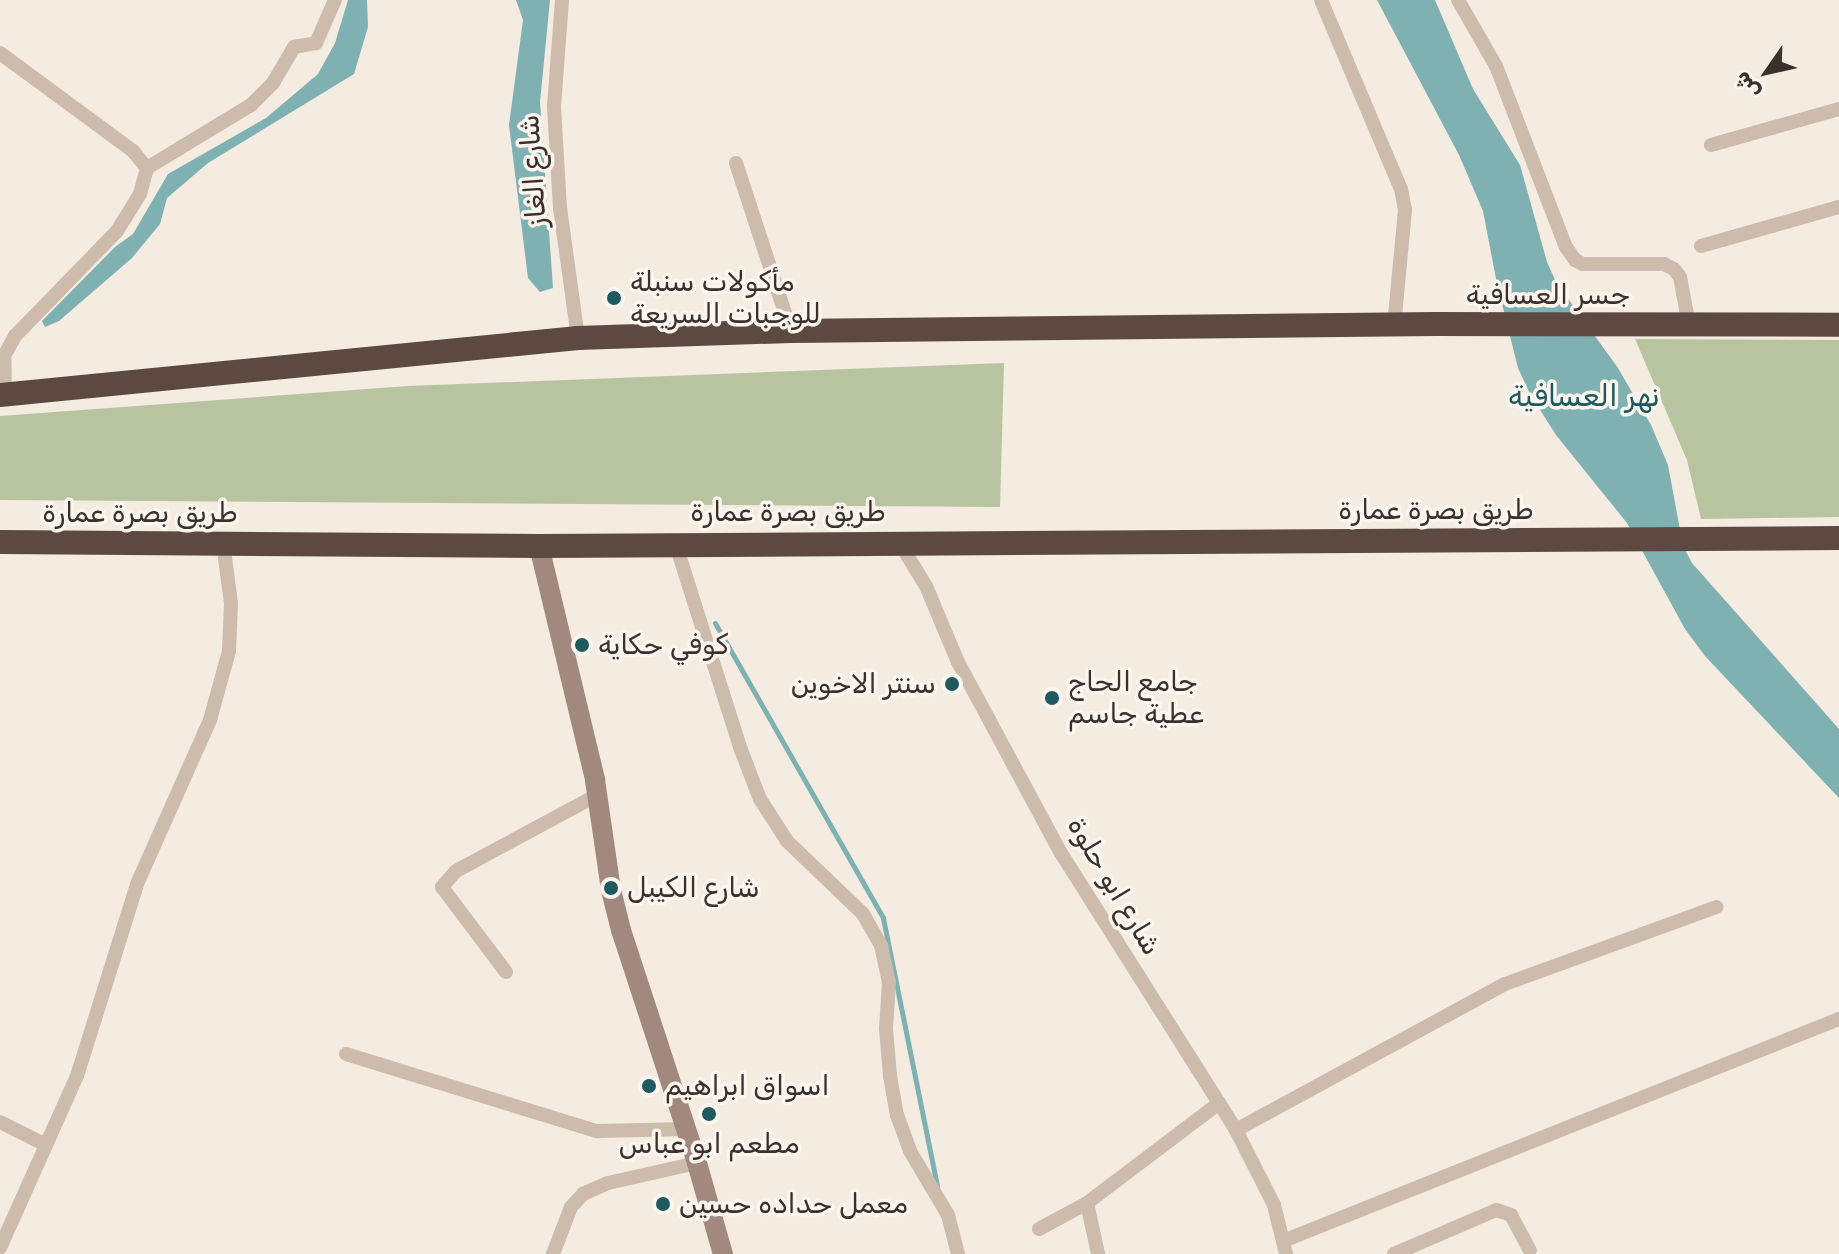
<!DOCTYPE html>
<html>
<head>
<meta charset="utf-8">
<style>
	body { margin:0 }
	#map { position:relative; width:1839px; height:1254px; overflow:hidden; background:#f4ebe1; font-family:Rubik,Cairo,sans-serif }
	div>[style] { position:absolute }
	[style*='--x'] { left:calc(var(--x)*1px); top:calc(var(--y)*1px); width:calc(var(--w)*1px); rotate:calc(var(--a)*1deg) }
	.green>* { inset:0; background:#b8c4a0 }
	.water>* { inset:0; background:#7fb0b2 }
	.stream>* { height:5px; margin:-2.5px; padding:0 2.5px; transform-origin:2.5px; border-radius:2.5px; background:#7fb0b2 }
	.street>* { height:14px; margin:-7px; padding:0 7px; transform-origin:7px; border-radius:7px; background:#cdbbac }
	.secondary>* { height:20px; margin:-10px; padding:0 10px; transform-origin:10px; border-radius:10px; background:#a18a7d }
	.highway>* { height:24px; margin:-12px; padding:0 12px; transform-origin:12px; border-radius:12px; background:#5c4a42 }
	.dots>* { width:22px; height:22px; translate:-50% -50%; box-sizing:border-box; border:4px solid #fbf5ee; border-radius:50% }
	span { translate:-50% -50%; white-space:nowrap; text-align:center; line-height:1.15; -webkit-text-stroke:7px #fbf5ee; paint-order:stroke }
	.street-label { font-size:28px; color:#3b302b }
	.poi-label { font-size:28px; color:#3b302b }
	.left { translate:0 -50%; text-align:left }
	.right { translate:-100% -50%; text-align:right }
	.water-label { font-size:30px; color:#1f5a5e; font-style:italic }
	.north { position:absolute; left:1727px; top:32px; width:80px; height:80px; -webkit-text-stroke:6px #fbf5ee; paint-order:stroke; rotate:236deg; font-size:22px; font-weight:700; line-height:32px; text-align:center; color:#3b302b }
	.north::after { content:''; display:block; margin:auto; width:28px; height:36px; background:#3b302b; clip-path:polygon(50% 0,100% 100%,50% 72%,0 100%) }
</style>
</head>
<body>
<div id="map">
	<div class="green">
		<i style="clip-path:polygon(1635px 339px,1839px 340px,1839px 517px,1701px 519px,1687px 460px)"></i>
		<i style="clip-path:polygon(1004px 363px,1000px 507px,0 500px,0 416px,408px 386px)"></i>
	</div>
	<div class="water">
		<i style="clip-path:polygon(348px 0,367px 0,368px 27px,354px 74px,208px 163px,167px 198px,160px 224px,132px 258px,59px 321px,45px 327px,42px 321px,115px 247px,133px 234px,168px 174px,266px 118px,318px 74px,335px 43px)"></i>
		<i style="clip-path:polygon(516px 0,550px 0,540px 102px,553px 288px,540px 292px,528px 278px,509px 125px,523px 20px)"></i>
		<i style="clip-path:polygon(1377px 0,1435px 0,1473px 89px,1520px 165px,1547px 262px,1556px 282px,1618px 368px,1651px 425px,1668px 465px,1683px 546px,1692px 563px,1839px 729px,1839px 798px,1705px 656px,1685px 629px,1627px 523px,1556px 435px,1530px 394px,1518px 368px,1497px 284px,1483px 211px,1459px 155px)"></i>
	</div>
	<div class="stream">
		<i style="--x:715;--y:623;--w:339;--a:60.3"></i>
		<i style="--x:883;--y:918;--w:273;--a:78.6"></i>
	</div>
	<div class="street">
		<i style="--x:562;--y:0;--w:107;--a:94.3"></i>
		<i style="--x:554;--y:107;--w:101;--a:86.6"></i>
		<i style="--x:560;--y:208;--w:131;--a:82.1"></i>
		<i style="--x:1321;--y:0;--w:205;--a:67.1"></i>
		<i style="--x:1401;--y:189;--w:21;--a:79"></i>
		<i style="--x:1405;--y:210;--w:117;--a:95.4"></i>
		<i style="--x:1458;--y:0;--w:76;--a:60.1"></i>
		<i style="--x:1496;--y:66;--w:194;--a:68.9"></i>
		<i style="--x:1566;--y:247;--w:16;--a:55"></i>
		<i style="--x:1575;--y:260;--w:9;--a:27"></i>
		<i style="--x:1583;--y:264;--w:81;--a:0"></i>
		<i style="--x:1664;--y:264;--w:11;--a:27"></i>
		<i style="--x:1674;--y:269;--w:10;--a:53"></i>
		<i style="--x:1680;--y:277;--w:49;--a:79.4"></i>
		<i style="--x:0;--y:53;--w:165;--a:36.4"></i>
		<i style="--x:133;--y:151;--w:22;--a:51"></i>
		<i style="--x:1711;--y:145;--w:133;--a:-15.7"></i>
		<i style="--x:736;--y:163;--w:177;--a:71.9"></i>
		<i style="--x:1701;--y:246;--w:143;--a:-15.8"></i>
		<i style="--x:5;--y:395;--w:39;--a:-91"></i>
		<i style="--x:4;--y:356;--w:23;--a:-61"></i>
		<i style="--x:15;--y:336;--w:146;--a:-45.8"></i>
		<i style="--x:117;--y:231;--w:44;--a:-58.1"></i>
		<i style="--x:140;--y:194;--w:27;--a:-75"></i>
		<i style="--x:147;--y:168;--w:122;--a:-31.2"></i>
		<i style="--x:251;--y:105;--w:31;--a:-45"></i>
		<i style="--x:273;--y:83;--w:42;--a:-59.7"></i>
		<i style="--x:294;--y:47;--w:22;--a:-10"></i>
		<i style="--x:316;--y:43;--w:47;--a:-66.2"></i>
		<i style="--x:675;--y:542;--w:218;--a:72.4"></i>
		<i style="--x:741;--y:750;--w:53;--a:68.8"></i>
		<i style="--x:760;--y:799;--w:50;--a:57.3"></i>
		<i style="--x:787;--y:841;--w:105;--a:43.8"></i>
		<i style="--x:863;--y:914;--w:36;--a:60"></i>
		<i style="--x:881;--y:945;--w:38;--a:78"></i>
		<i style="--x:889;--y:982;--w:47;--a:93.7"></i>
		<i style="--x:886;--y:1029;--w:47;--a:85.1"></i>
		<i style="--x:890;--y:1076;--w:40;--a:80"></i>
		<i style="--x:897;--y:1115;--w:38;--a:70"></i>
		<i style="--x:910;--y:1151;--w:74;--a:59.3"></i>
		<i style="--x:948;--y:1215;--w:40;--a:75.6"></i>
		<i style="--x:899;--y:542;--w:52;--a:58.5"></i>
		<i style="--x:926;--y:586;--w:82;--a:67.2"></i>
		<i style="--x:958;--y:662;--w:217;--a:61.7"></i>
		<i style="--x:1061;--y:853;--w:328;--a:57.7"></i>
		<i style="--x:1236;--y:1130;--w:84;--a:63.1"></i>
		<i style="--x:1274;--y:1205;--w:50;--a:76.2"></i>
		<i style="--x:506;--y:972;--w:106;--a:-127"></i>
		<i style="--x:442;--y:887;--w:21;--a:-49"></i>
		<i style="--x:456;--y:871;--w:160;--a:-28.3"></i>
		<i style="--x:346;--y:1054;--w:263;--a:17.1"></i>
		<i style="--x:597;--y:1131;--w:90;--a:-1.3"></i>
		<i style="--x:0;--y:1122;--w:51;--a:26.6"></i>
		<i style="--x:1236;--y:1130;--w:306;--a:-28.5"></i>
		<i style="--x:1505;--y:984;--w:225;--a:-20"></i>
		<i style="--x:1087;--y:1203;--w:52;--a:77.8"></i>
		<i style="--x:1039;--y:1229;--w:55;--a:-28.4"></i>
		<i style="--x:1087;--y:1203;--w:166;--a:-37.1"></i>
		<i style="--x:1283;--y:1241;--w:599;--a:-21.77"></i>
		<i style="--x:0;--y:1248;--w:188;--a:-65.9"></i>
		<i style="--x:77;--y:1076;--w:201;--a:-72.6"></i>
		<i style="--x:137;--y:884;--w:180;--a:-66"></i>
		<i style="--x:210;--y:720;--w:72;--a:-74.6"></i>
		<i style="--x:229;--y:651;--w:48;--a:-87.6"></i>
		<i style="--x:231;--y:603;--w:61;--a:-97.6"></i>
		<i style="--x:553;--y:1254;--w:50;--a:-69"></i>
		<i style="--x:571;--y:1207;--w:18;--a:-47"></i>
		<i style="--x:583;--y:1194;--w:27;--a:-24"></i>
		<i style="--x:608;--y:1183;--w:91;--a:-12.7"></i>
		<i style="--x:1394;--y:1254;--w:111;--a:-23.3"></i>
		<i style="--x:1496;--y:1210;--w:16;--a:18"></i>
		<i style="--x:1511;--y:1215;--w:40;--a:62"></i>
	</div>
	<div class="secondary">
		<i style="--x:539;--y:546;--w:241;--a:76.5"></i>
		<i style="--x:595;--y:780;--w:111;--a:81.7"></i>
		<i style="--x:611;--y:890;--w:41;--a:76"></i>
		<i style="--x:621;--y:930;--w:245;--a:71.9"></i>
		<i style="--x:697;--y:1163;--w:95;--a:74.1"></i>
	</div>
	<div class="highway">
		<i style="--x:0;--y:395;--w:581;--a:-5.63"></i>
		<i style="--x:578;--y:338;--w:213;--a:-1.9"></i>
		<i style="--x:791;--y:331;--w:645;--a:-0.62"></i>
		<i style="--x:1436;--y:324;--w:403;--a:0.1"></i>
		<i style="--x:0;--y:542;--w:539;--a:0.43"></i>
		<i style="--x:539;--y:546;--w:1300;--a:-0.35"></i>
	</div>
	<div class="dots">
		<i style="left:614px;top:298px;background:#1f5a5e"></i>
		<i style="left:582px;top:645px;background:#1f5a5e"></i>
		<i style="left:952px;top:684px;background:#1f5a5e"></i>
		<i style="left:1052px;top:698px;background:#1f5a5e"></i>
		<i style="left:611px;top:888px;background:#1f5a5e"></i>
		<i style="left:649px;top:1086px;background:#1f5a5e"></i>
		<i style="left:709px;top:1114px;background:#1f5a5e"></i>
		<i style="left:663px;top:1204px;background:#1f5a5e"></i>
	</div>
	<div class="street-label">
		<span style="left:533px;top:171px;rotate:-94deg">شارع الغاز</span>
		<span style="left:1548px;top:295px">جسر العسافية</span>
		<span style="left:1436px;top:510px">طريق بصرة عمارة</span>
		<span style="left:788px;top:512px">طريق بصرة عمارة</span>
		<span style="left:140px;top:513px">طريق بصرة عمارة</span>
		<span style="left:1114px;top:886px;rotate:59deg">شارع ابو حلوة</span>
	</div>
	<div class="poi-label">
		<span class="left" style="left:630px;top:298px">مأكولات سنبلة<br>للوجبات السريعة</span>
		<span class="left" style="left:598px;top:645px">كوفي حكاية</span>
		<span class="left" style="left:1068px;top:698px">جامع الحاج<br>عطية جاسم</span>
		<span class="right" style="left:936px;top:684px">سنتر الاخوين</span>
		<span class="left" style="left:627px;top:888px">شارع الكيبل</span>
		<span class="left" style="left:665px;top:1086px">اسواق ابراهيم</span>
		<span style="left:709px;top:1144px">مطعم ابو عباس</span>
		<span class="left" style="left:679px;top:1204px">معمل حداده حسين</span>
	</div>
	<div class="water-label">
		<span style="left:1584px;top:396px">نهر العسافية</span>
	</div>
	<div class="north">ش</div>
</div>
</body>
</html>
